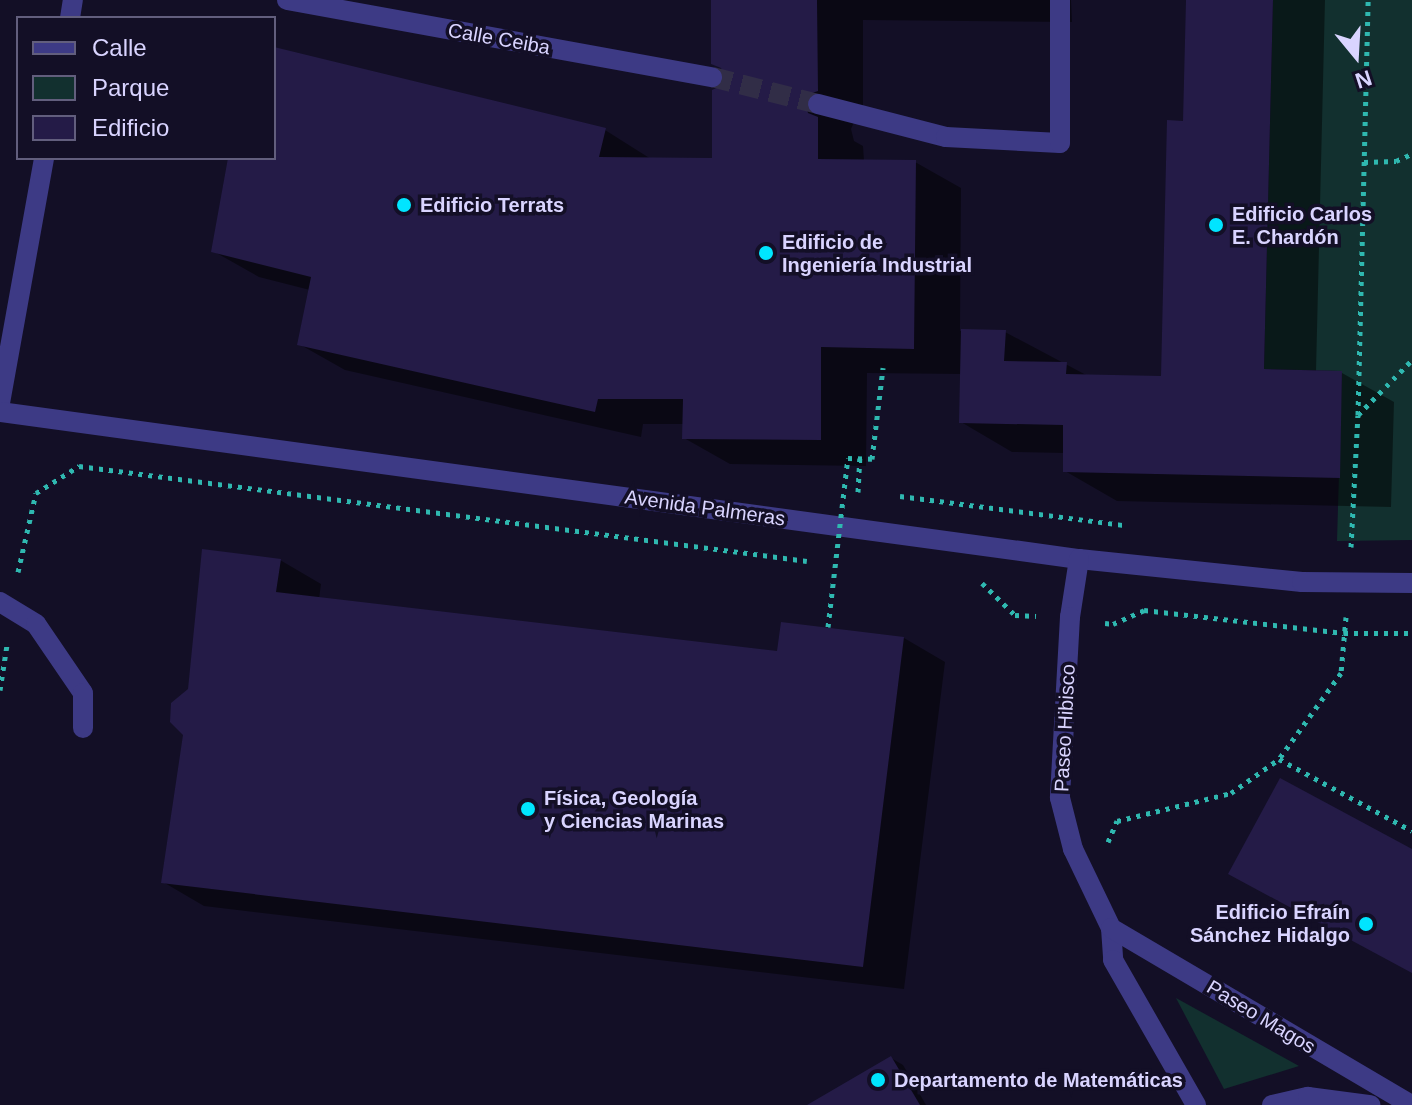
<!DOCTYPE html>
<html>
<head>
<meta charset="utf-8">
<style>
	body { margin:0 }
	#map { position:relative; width:1412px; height:1105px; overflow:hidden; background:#130f26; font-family:Helvetica,sans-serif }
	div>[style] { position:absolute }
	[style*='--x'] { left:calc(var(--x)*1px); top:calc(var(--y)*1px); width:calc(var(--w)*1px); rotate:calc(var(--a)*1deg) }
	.green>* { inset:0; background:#12302f }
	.shadow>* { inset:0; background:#0007 }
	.building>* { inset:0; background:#241b47 }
	.street-tunnel>* { height:20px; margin-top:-10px; transform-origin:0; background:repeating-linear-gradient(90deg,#312d47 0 20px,transparent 0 30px) }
	.path>* { height:5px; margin-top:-2.5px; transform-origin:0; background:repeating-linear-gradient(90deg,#2fb8b0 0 4px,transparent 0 10px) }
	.lane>* { height:20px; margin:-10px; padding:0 10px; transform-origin:10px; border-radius:10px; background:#3d3a85 }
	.street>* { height:20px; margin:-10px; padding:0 10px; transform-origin:10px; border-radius:10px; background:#3d3a85 }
	.path-bridge>* { height:5px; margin-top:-2.5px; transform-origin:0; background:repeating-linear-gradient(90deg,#2fb8b0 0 4px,transparent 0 10px) }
	.dots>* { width:22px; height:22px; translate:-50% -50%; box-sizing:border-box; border:4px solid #130f26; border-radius:50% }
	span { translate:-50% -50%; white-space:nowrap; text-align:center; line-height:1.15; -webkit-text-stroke:7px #130f26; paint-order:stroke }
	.street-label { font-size:20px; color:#d9d4ff }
	.poi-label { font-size:20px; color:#d9d4ff; font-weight:700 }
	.left { translate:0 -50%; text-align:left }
	.right { translate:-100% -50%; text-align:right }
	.legend { position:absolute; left:16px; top:16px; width:260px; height:144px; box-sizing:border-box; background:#130f26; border:2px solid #625e7d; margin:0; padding:10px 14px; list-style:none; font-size:24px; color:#d9d4ff }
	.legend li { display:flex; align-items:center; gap:16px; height:40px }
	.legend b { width:40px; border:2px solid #625e7d }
	.north { position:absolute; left:1316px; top:16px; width:80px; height:80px; -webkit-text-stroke:6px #130f26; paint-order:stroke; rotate:162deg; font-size:22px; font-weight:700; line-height:32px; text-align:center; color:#d9d4ff }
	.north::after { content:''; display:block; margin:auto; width:28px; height:36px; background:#d9d4ff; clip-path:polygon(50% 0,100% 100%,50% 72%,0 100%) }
</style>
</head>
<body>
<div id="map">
	<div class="green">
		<i style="clip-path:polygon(1273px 0,1412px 0,1412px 540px,1337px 541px,1342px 371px,1264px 369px)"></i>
		<i style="clip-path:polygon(1176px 998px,1299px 1066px,1224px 1089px)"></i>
	</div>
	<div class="shadow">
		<i style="clip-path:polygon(711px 0,1071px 0,1072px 22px,863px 20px,863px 117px,855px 120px,851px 129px,854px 141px,863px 146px,864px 161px,915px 162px,961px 188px,960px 331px,1005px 332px,1088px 376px,1163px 378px,1185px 123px,1188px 0,1325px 0,1316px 372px,1342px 373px,1394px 402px,1391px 507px,1117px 501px,1065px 471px,1065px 453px,1012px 452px,961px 422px,962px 374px,867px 373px,866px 466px,730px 464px,684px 438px,684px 424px,643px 424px,641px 437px,345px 370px,299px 344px,310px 290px,259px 277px,213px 251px,230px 158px,274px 158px,274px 49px,605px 130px,651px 159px,714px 160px,727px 79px)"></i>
		<i style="clip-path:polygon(280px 560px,321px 584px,319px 599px,778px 654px,904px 638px,945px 662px,904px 989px,204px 906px,163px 882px,190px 690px)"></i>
		<i style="clip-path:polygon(891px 1058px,903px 1065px,926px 1105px,811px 1105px)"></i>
	</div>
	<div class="building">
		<i style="clip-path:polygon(711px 0,817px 0,818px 91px,809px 94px,805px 102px,808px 113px,818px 117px,818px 159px,916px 160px,914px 349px,821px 347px,821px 440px,682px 439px,683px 399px,598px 399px,595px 412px,297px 345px,311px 277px,211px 252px,228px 158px,274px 158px,274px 47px,606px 128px,599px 157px,712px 158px,712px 90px,721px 86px,725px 79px,721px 68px,711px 64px)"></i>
		<i style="clip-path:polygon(1186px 0,1273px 0,1264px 369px,1342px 371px,1340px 478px,1063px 472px,1063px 425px,959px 423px,961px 329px,1006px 330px,1004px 361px,1067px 362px,1066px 374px,1161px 376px,1167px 120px,1183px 121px)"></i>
		<i style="clip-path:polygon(202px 549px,281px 559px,276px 592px,777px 651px,781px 622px,904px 637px,863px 967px,161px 883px,183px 735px,170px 722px,171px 703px,188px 689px)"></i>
		<i style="clip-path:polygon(1280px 778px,1412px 849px,1412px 973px,1228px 874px)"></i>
		<i style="clip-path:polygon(891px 1056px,920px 1105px,807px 1105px)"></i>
	</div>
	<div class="street-tunnel">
		<i style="--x:712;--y:77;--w:109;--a:14.3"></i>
	</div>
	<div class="path">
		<i style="--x:1364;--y:162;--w:32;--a:-2"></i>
		<i style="--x:1396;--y:161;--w:17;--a:-24"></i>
		<i style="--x:1358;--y:415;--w:415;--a:-88.6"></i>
		<i style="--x:848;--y:458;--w:24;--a:2"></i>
		<i style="--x:872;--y:459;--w:92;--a:-83.1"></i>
		<i style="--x:858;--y:492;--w:34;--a:-87"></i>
		<i style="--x:900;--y:496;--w:226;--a:7.4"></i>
		<i style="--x:1351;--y:547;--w:132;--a:-87"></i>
		<i style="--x:1358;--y:415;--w:77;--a:-45.5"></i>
		<i style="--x:18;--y:572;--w:81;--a:-77.2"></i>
		<i style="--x:36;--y:493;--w:51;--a:-32.1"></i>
		<i style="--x:79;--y:466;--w:734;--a:7.43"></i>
		<i style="--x:982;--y:583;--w:46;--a:44.1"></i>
		<i style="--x:1015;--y:615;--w:21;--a:3"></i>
		<i style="--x:1346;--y:617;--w:56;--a:95.1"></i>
		<i style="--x:1341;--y:673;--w:106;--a:125.8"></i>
		<i style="--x:1279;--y:759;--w:151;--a:28.4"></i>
		<i style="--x:1105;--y:623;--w:8;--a:7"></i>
		<i style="--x:1113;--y:624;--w:34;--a:-24"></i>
		<i style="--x:1144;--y:610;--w:201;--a:6.6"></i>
		<i style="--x:1344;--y:633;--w:68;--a:0"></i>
		<i style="--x:0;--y:690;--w:46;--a:-81.2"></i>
		<i style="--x:1108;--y:842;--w:23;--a:-67"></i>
		<i style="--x:1117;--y:821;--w:117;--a:-13.8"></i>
		<i style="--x:1231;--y:793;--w:59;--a:-35.3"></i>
	</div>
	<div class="lane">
		<i style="--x:0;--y:602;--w:42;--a:31.4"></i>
		<i style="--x:36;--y:624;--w:83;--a:55.7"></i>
		<i style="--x:83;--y:693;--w:35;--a:90"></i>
	</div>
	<div class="street">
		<i style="--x:287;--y:0;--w:432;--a:10.3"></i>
		<i style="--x:70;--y:18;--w:18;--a:-81"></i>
		<i style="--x:818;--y:104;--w:132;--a:14.5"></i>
		<i style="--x:946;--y:137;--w:114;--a:3"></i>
		<i style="--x:1060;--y:143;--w:143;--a:-90"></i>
		<i style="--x:0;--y:403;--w:249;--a:-79.8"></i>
		<i style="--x:0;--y:412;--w:1089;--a:7.76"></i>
		<i style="--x:1079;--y:559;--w:224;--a:5.9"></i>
		<i style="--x:1302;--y:582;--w:110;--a:0.5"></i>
		<i style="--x:1079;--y:559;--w:59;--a:98.8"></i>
		<i style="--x:1070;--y:617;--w:181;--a:93.2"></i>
		<i style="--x:1060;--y:798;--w:53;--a:75.7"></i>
		<i style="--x:1073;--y:849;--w:88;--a:64.3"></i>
		<i style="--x:1111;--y:928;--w:32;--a:86"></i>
		<i style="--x:1113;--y:960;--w:167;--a:60.2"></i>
		<i style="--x:1111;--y:928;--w:348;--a:30.5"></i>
		<i style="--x:1272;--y:1105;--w:37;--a:-13"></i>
		<i style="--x:1308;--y:1097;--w:63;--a:7.4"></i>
	</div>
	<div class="path-bridge">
		<i style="--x:828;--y:627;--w:170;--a:-83.3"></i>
	</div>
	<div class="dots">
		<i style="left:404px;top:205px;background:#00e5ff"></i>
		<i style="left:1216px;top:225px;background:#00e5ff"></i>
		<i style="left:766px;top:253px;background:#00e5ff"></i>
		<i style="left:528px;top:809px;background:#00e5ff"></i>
		<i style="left:1366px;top:924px;background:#00e5ff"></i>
		<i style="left:878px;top:1080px;background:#00e5ff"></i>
	</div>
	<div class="street-label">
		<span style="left:499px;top:39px;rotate:10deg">Calle Ceiba</span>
		<span style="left:705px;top:508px;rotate:8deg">Avenida Palmeras</span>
		<span style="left:1065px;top:728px;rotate:-87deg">Paseo Hibisco</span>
		<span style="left:1261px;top:1017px;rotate:31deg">Paseo Magos</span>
	</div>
	<div class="poi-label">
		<span class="left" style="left:420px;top:205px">Edificio Terrats</span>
		<span class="left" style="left:1232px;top:226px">Edificio Carlos<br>E. Chardón</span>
		<span class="left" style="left:782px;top:254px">Edificio de<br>Ingeniería Industrial</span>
		<span class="left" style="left:544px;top:810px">Física, Geología<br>y Ciencias Marinas</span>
		<span class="right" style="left:1350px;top:924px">Edificio Efraín<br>Sánchez Hidalgo</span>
		<span class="left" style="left:894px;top:1080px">Departamento de Matemáticas</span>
	</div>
	<ul class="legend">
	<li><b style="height:10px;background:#3d3a85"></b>Calle</li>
	<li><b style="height:22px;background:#12302f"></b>Parque</li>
	<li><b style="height:22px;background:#241b47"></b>Edificio</li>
	</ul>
	<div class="north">N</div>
</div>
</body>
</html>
